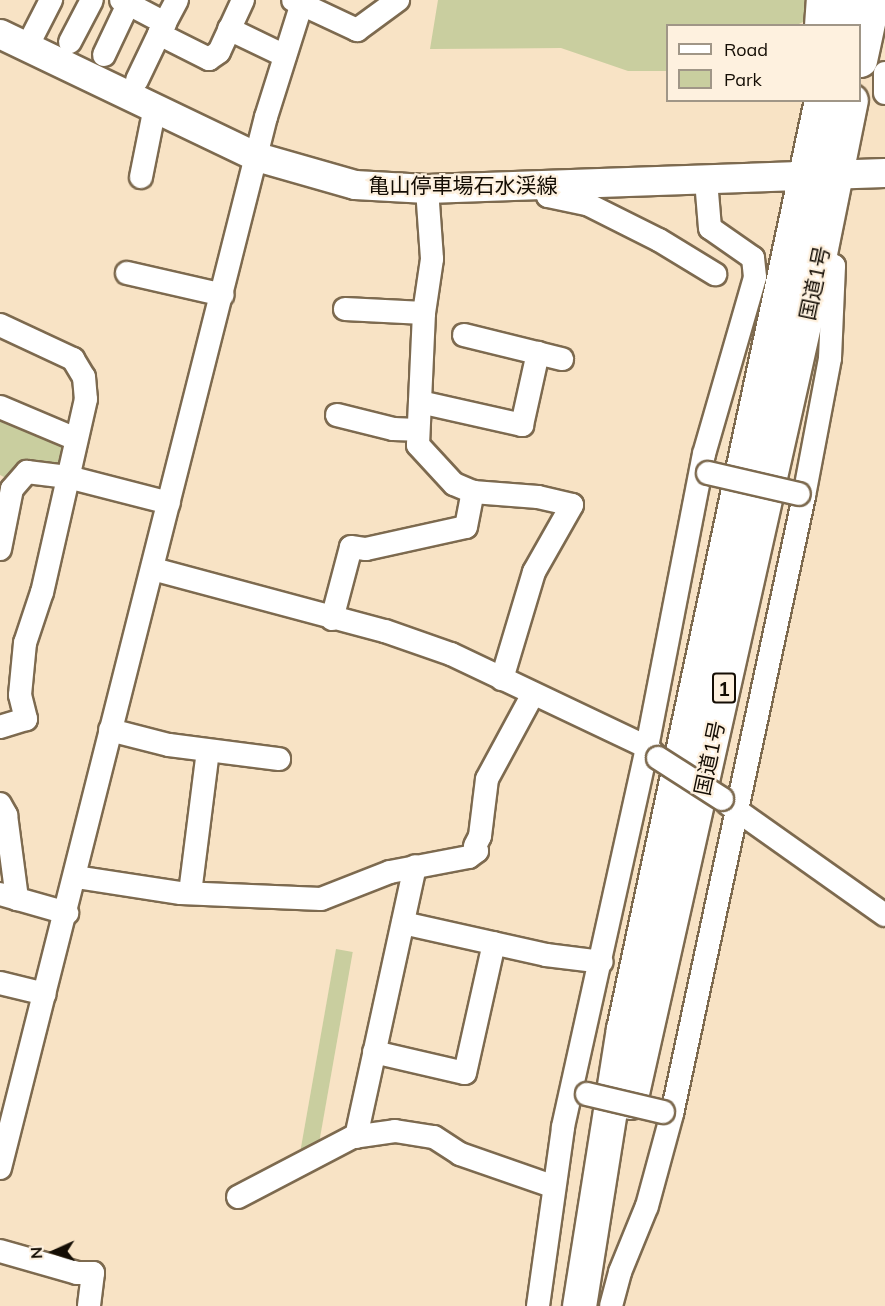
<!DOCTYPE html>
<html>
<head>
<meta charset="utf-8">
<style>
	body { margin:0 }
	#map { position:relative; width:885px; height:1306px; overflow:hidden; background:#f8e3c5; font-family:Mulish,"Noto Sans JP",sans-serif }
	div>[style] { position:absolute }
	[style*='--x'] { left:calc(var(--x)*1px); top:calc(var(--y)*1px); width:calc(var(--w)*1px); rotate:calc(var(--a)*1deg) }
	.green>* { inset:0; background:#c9ce9f; transform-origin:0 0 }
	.roads { filter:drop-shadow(2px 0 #7d6a4f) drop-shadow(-2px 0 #7d6a4f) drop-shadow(0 2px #7d6a4f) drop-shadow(0 -2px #7d6a4f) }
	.minor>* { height:22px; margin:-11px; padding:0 11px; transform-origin:11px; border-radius:11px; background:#fff }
	.major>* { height:28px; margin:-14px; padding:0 14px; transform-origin:14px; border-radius:14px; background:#fff }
	.highway>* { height:33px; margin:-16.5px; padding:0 16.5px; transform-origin:16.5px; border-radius:16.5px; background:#fff }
	.bridges { filter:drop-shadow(2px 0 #7d6a4f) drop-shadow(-2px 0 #7d6a4f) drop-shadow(0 2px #7d6a4f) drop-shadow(0 -2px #7d6a4f) }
	.minor-bridge>* { height:22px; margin:-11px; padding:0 11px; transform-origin:11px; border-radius:11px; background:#fff }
	span { translate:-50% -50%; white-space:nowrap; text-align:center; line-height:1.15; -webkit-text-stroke:4.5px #fef1df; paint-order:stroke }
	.shield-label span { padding:2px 4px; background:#fef1df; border:2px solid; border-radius:4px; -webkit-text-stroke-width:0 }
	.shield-label { font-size:20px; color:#140d04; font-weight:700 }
	.street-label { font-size:21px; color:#140d04 }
	.legend { position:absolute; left:666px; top:24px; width:195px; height:78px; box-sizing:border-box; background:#fef1df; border:2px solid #a09687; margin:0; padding:8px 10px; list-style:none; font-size:18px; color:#140d04 }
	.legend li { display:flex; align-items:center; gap:12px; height:30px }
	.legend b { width:30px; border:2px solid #a09687 }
	.north { position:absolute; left:24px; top:1222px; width:60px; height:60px; -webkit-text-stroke:4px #fef1df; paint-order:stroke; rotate:267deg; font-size:16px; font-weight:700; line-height:24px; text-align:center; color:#140d04 }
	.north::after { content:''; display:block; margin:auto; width:21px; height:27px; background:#140d04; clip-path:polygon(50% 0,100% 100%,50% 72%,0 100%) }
</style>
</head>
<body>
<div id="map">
	<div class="green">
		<i style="clip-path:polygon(438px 0,814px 0,813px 17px,797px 25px,668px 26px,667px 71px,628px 71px,561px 48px,430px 49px)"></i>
		<i style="clip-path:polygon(0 416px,63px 442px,67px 449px,58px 468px,8px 479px,0 475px)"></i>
		<i style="left:336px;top:949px;width:17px;height:215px;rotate:10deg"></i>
	</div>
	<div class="roads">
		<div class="minor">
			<i style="--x:121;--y:0;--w:50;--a:27.6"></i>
			<i style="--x:177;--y:0;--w:38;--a:118"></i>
			<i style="--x:159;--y:34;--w:56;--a:26.6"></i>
			<i style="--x:209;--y:59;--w:12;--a:-35"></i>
			<i style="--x:219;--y:52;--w:57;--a:-65.2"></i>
			<i style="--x:293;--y:0;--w:71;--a:25.1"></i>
			<i style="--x:357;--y:30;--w:51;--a:-36.2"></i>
			<i style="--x:816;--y:26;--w:26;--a:-86"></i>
			<i style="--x:229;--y:29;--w:62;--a:25.7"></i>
			<i style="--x:70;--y:42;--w:47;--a:-62.4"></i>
			<i style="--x:27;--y:47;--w:53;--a:-62.9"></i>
			<i style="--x:104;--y:55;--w:61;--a:-64.7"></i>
			<i style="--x:885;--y:73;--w:20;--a:90"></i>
			<i style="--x:137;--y:80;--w:51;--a:-64.4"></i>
			<i style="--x:141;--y:177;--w:71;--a:-78.7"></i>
			<i style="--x:547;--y:185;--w:11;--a:85"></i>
			<i style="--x:548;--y:196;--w:40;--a:12"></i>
			<i style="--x:587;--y:204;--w:80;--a:26.6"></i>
			<i style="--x:659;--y:240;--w:66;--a:31.3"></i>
			<i style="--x:427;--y:189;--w:70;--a:85.9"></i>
			<i style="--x:432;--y:259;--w:55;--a:98.4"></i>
			<i style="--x:424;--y:313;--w:132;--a:92.6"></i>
			<i style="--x:418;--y:445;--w:53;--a:47.3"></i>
			<i style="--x:454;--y:484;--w:21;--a:23"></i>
			<i style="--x:127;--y:273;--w:98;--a:12.9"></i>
			<i style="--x:345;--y:309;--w:79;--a:2.9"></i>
			<i style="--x:0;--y:325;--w:81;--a:25"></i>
			<i style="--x:73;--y:359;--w:21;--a:59"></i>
			<i style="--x:84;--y:377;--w:22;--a:85"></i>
			<i style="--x:86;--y:399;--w:198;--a:102.8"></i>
			<i style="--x:42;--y:592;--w:54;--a:108.4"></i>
			<i style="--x:25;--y:643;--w:52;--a:95.5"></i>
			<i style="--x:20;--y:695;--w:25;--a:76"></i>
			<i style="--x:26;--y:719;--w:27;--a:163"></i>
			<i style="--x:464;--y:335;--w:101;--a:13.8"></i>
			<i style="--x:420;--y:402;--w:105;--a:12.7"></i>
			<i style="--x:522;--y:425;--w:74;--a:-77.5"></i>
			<i style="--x:0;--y:407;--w:82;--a:22.8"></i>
			<i style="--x:337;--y:415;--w:58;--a:14"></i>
			<i style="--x:393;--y:429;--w:25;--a:2"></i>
			<i style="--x:0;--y:549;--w:61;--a:-78.7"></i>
			<i style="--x:12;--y:489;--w:23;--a:-49"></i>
			<i style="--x:27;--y:472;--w:41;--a:7"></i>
			<i style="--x:68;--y:477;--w:104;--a:14.4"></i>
			<i style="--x:153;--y:569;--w:240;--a:15"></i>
			<i style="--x:385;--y:631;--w:70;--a:19.2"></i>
			<i style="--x:451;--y:654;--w:217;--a:25.4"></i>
			<i style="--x:647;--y:747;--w:14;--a:45"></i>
			<i style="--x:332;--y:619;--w:74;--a:-75.2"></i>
			<i style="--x:351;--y:547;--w:15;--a:8"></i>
			<i style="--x:366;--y:549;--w:102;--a:-12.4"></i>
			<i style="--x:466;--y:527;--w:36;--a:-79"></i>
			<i style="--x:473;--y:492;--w:65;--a:4.4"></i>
			<i style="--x:538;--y:497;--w:35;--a:13"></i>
			<i style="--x:572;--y:505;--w:77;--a:119.6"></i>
			<i style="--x:534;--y:572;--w:112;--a:106.7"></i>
			<i style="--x:110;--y:730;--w:61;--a:14.3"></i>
			<i style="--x:169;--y:745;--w:111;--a:7.3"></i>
			<i style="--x:0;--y:804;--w:13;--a:61"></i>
			<i style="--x:6;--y:815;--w:85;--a:82.5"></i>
			<i style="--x:728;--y:804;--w:192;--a:35.3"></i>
			<i style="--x:76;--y:877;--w:106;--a:8.7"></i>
			<i style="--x:181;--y:893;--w:140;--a:2.5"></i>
			<i style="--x:321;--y:899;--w:74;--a:-21.4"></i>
			<i style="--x:390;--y:872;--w:80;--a:-10.8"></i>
			<i style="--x:469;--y:857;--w:10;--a:-37"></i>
			<i style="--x:477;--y:851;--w:5;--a:-112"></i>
			<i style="--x:475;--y:846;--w:11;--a:-63"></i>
			<i style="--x:480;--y:836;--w:57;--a:-83"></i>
			<i style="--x:487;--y:779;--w:97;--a:-61.6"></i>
			<i style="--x:190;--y:893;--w:143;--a:-82.8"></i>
			<i style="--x:0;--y:894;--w:70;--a:15.8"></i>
			<i style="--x:403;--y:923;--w:147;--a:12.6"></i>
			<i style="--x:546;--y:955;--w:56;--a:7.1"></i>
			<i style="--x:0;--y:983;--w:46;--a:13.7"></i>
			<i style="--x:374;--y:1052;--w:93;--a:13"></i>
			<i style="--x:465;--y:1073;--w:133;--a:-77.4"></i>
			<i style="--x:356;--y:1137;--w:277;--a:-77.7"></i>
			<i style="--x:0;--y:1168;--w:1084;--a:-75.8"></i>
			<i style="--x:266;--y:117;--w:123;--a:-72.5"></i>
			<i style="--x:238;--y:1197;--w:130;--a:-27.6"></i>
			<i style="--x:353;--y:1137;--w:42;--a:-8.1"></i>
			<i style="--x:395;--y:1131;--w:39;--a:9"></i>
			<i style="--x:434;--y:1137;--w:31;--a:33"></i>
			<i style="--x:460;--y:1154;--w:97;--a:19.2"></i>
			<i style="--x:0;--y:1251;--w:80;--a:15.9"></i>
			<i style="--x:77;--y:1273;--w:16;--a:0"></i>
			<i style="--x:93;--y:1273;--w:33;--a:97"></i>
			<i style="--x:538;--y:1306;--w:181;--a:-82"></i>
			<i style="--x:563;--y:1127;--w:389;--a:-77.5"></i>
			<i style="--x:647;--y:747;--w:298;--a:-79"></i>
			<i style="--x:704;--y:454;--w:184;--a:-73.9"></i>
			<i style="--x:755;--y:277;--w:19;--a:-96"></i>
			<i style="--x:753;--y:258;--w:52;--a:-145.1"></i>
			<i style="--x:710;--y:228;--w:48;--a:-94.8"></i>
			<i style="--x:611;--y:1306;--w:35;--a:-75"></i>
			<i style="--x:620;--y:1272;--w:71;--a:-67.8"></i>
			<i style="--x:647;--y:1206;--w:95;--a:-74.8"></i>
			<i style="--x:672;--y:1114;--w:632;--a:-77.94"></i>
			<i style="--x:804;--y:496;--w:140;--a:-79.3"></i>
			<i style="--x:830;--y:358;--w:92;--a:-87.5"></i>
			<i style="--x:834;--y:266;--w:17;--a:-152"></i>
		</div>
		<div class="major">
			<i style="--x:0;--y:34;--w:285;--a:25.6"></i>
			<i style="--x:257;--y:157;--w:102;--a:15.9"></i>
			<i style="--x:355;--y:185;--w:72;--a:3.2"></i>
			<i style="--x:427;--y:189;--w:458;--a:-2"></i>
		</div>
		<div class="highway">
			<i style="--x:838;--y:26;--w:27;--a:-77"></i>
			<i style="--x:860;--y:60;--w:61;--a:-77.8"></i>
			<i style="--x:630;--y:1102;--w:865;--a:-77.38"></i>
			<i style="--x:819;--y:258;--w:161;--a:-78.6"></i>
			<i style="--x:579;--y:1306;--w:280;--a:-81"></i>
			<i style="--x:623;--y:1029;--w:950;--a:-77.97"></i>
		</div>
	</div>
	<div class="bridges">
		<div class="minor-bridge">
			<i style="--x:708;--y:473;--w:93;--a:13"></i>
			<i style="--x:658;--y:758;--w:76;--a:32.6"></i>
			<i style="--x:587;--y:1094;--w:78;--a:13.3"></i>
		</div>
	</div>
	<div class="shield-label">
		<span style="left:724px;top:688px">1</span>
	</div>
	<div class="street-label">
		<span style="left:463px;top:185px">亀山停車場石水渓線</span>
		<span style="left:814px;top:283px;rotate:-78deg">国道1号</span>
		<span style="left:709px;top:758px;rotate:-78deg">国道1号</span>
	</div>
	<ul class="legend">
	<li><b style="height:8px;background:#fff"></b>Road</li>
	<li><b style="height:16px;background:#c9ce9f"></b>Park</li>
	</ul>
	<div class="north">N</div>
</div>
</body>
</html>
